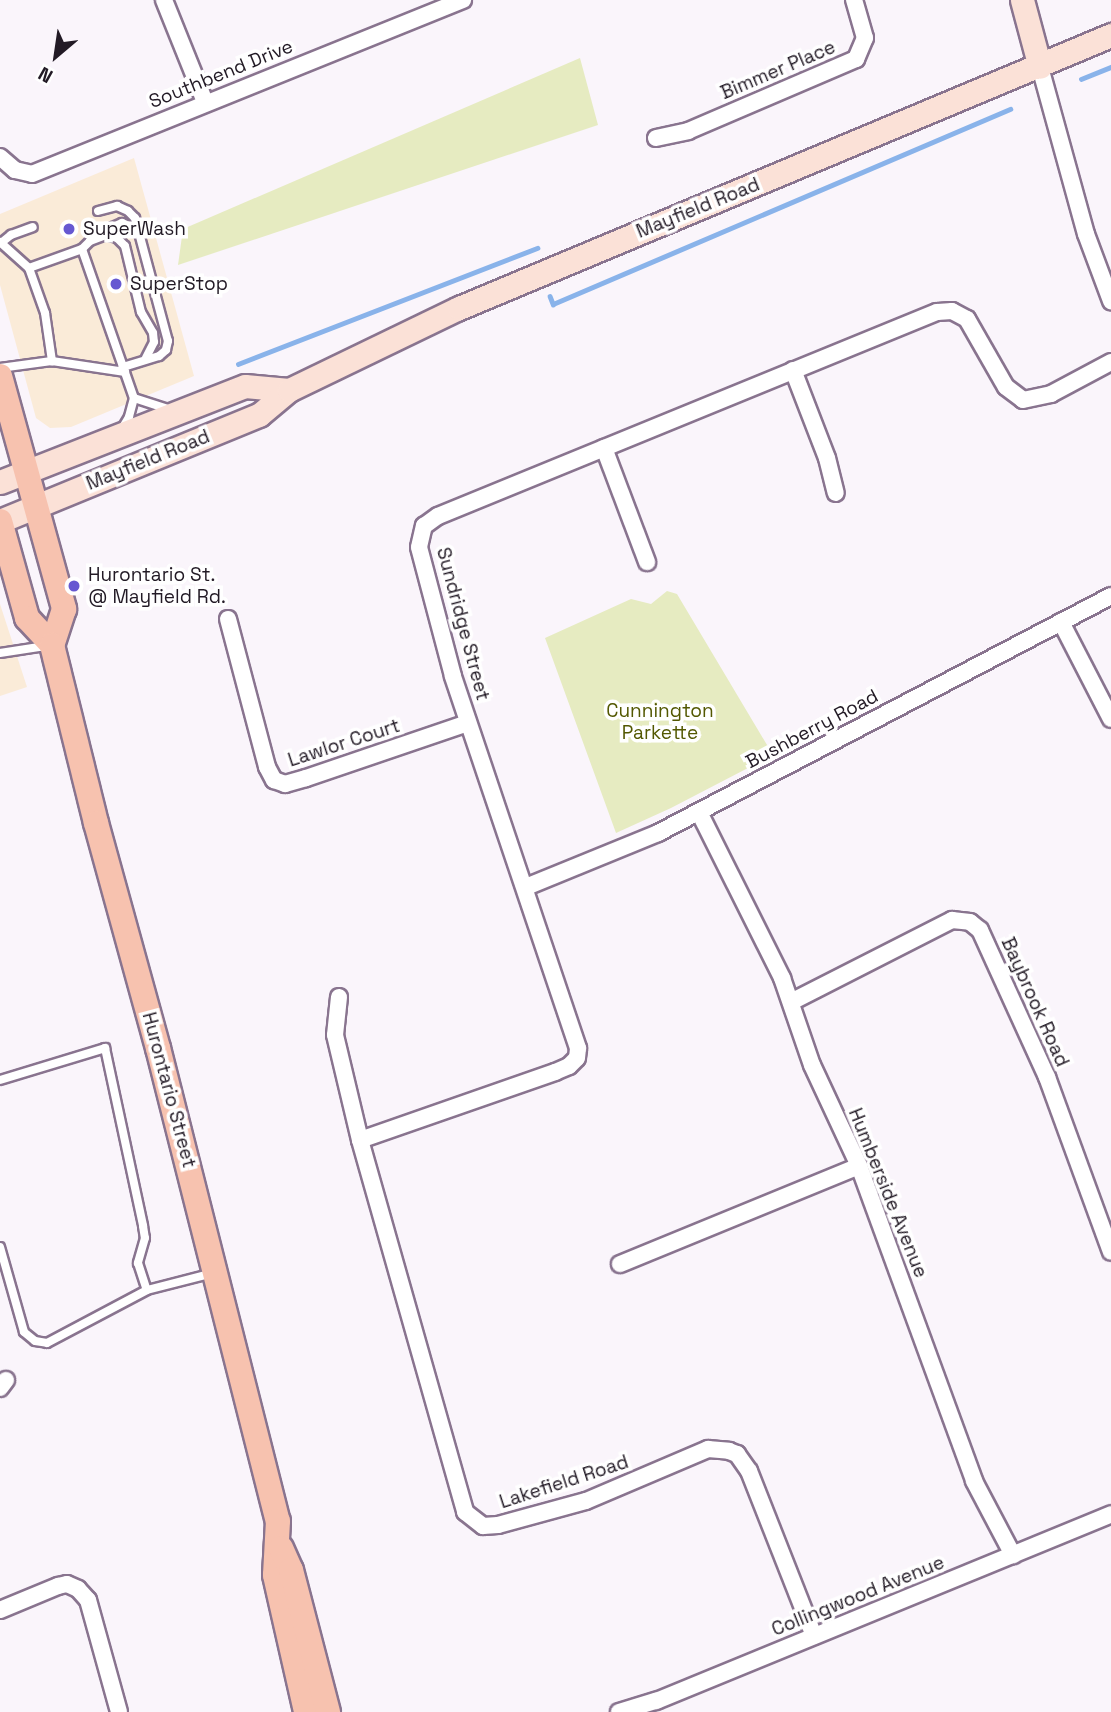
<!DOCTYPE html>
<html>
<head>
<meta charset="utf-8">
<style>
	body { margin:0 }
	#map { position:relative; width:1111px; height:1712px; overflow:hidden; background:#faf5fb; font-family:"Space Grotesk",sans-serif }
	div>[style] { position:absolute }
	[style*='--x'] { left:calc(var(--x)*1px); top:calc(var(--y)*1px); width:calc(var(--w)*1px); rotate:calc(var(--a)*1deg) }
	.commercial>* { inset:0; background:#faebd8 }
	.green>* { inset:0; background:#e6ebc1 }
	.stream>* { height:4.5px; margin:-2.25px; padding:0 2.25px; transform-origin:2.25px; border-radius:2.25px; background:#89b3ea }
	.roads { filter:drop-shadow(2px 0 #89748f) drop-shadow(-2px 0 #89748f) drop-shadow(0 2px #89748f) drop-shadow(0 -2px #89748f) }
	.lane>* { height:8px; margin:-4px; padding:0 4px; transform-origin:4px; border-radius:4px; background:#fff }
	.street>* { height:16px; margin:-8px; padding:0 8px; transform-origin:8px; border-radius:8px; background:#fff }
	.secondary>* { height:23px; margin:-11.5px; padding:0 11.5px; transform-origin:11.5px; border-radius:11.5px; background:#fbe1d7 }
	.primary>* { height:24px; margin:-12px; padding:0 12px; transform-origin:12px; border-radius:12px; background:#f7c2af }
	.dots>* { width:19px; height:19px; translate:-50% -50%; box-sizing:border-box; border:4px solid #fff; border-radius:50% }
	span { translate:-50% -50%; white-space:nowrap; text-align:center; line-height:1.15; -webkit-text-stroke:7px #fff; paint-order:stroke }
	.street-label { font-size:19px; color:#221a25 }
	.poi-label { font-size:19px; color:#221a25 }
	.left { translate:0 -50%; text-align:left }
	.park-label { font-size:19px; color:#535802 }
	.north { position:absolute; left:21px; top:21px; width:70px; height:70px; -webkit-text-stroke:5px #fff; paint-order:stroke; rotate:209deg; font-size:19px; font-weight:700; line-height:28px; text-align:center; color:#221a25 }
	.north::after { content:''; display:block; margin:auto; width:24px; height:32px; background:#221a25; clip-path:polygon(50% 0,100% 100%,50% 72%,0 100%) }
</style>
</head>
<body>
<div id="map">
	<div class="commercial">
		<i style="clip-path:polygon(134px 158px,194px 376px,71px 427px,50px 428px,36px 418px,0 285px,0 214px)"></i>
		<i style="clip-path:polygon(0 604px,27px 687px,0 696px)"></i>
	</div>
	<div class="green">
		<i style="clip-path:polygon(580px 58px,598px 125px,178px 265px,183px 229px)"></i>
		<i style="clip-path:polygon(667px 591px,677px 594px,773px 755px,671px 808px,616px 833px,545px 638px,631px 599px,651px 604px)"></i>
	</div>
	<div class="stream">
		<i style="--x:1081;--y:79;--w:32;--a:-22"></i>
		<i style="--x:550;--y:296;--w:9;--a:69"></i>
		<i style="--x:553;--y:304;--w:497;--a:-23.1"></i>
		<i style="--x:238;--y:364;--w:321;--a:-21.2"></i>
	</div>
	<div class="roads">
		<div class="lane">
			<i style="--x:98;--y:211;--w:20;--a:-15"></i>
			<i style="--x:117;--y:206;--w:12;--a:24"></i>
			<i style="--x:128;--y:211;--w:10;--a:45"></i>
			<i style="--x:135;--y:218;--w:127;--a:75"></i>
			<i style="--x:168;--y:341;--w:9;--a:103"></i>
			<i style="--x:166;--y:350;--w:9;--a:139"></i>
			<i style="--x:159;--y:356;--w:38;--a:163"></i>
			<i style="--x:109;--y:235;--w:9;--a:-63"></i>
			<i style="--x:113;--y:227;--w:10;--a:-24"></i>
			<i style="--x:122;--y:223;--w:17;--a:24"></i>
			<i style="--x:0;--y:242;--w:39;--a:42"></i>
			<i style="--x:29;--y:268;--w:48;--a:70.4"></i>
			<i style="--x:45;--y:313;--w:49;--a:81.7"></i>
			<i style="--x:52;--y:361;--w:74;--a:8.6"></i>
			<i style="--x:1;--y:243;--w:13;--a:-39"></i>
			<i style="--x:11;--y:235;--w:23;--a:-20"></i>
			<i style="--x:82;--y:249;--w:11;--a:-45"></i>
			<i style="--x:90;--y:241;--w:17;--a:-21"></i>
			<i style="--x:106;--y:235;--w:11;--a:15"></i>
			<i style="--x:117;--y:238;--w:11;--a:45"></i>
			<i style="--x:125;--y:246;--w:68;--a:76.4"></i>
			<i style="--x:141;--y:312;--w:24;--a:60"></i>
			<i style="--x:153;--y:333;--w:9;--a:84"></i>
			<i style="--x:154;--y:342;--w:18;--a:117"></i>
			<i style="--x:29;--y:268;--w:56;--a:-19.7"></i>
			<i style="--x:82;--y:249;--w:158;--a:70.8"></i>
			<i style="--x:134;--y:398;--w:20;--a:105"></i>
			<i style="--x:129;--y:417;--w:12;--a:121"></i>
			<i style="--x:0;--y:368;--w:52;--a:-7.7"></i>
			<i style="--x:134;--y:398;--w:36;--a:18"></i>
			<i style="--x:0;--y:653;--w:46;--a:-8.8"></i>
			<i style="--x:0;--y:1080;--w:110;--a:-16.9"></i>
			<i style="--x:105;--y:1048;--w:182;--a:77.9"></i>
			<i style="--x:143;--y:1226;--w:12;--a:81"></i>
			<i style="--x:145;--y:1238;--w:26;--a:106"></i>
			<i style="--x:138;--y:1263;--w:28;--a:72"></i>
			<i style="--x:0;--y:1247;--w:88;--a:74.2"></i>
			<i style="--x:24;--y:1332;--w:14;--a:39"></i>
			<i style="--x:35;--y:1341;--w:12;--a:9"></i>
			<i style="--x:47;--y:1343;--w:113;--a:-27.9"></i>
			<i style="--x:147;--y:1290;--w:68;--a:-14.4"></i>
		</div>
		<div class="street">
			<i style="--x:164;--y:0;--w:110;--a:68.1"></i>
			<i style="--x:1040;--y:67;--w:173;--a:74.6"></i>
			<i style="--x:1086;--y:234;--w:72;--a:69.5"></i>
			<i style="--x:656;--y:138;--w:33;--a:-12"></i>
			<i style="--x:688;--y:131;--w:183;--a:-23.2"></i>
			<i style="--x:856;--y:59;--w:23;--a:-67"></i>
			<i style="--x:865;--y:38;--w:40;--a:-106"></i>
			<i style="--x:0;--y:157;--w:20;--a:41"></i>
			<i style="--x:15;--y:170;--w:17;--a:13"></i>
			<i style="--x:32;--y:174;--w:465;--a:-22"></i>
			<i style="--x:793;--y:370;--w:94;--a:68.9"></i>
			<i style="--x:827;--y:458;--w:36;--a:76"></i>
			<i style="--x:604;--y:448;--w:122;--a:69.3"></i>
			<i style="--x:228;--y:619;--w:153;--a:75.2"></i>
			<i style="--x:267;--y:767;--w:15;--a:62"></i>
			<i style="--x:274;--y:780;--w:12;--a:20"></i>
			<i style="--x:285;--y:784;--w:22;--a:-16"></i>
			<i style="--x:306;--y:778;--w:171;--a:-18.8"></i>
			<i style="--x:1061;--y:622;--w:109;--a:62.7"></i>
			<i style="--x:699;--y:812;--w:186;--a:63.4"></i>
			<i style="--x:782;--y:978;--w:92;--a:71"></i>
			<i style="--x:812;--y:1065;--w:111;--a:65"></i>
			<i style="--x:859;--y:1166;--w:335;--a:69.9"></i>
			<i style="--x:974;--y:1481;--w:84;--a:62.2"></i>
			<i style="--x:526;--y:887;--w:143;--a:-22.2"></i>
			<i style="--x:658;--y:833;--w:511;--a:-27.62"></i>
			<i style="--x:339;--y:997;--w:38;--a:96"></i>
			<i style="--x:335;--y:1035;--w:108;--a:76.6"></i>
			<i style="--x:360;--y:1140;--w:387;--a:74.2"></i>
			<i style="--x:465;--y:1512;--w:23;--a:38"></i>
			<i style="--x:483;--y:1526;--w:15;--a:-4"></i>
			<i style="--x:498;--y:1525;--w:91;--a:-15.3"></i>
			<i style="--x:586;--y:1501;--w:133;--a:-23.1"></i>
			<i style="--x:708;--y:1449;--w:21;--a:5"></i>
			<i style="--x:729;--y:1451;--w:9;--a:21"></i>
			<i style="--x:737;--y:1454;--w:21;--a:55"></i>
			<i style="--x:749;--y:1471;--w:177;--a:68.5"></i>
			<i style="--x:791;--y:1002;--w:181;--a:-27"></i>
			<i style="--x:952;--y:920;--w:18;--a:6"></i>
			<i style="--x:970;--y:922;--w:13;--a:39"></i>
			<i style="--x:980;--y:930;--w:162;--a:65.5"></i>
			<i style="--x:1047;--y:1077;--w:186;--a:69.9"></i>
			<i style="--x:360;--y:1140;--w:207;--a:-19.2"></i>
			<i style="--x:555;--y:1072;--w:15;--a:-23"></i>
			<i style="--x:569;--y:1066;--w:11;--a:-45"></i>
			<i style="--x:577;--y:1058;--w:10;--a:-84"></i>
			<i style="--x:578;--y:1048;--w:392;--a:-108.6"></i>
			<i style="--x:453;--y:676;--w:133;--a:-104.8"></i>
			<i style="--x:419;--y:547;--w:22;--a:-77"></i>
			<i style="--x:424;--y:526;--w:17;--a:-36"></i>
			<i style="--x:438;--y:516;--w:539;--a:-22.24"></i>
			<i style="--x:937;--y:312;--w:15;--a:-4"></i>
			<i style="--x:952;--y:311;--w:17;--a:28"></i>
			<i style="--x:967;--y:319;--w:78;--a:60.2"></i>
			<i style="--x:1006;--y:387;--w:21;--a:37"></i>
			<i style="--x:1023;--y:400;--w:29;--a:-12"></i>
			<i style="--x:1051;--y:394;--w:68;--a:-28.1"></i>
			<i style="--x:620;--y:1264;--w:258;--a:-22.3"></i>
			<i style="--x:0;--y:1388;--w:10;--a:-53"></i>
			<i style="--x:0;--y:1610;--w:63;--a:-22.5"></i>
			<i style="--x:58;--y:1586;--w:9;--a:-13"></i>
			<i style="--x:67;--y:1584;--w:12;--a:24"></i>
			<i style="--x:78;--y:1589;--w:15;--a:48"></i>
			<i style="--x:88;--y:1600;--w:116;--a:74.5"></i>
			<i style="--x:619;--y:1712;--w:39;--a:-17"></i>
			<i style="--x:656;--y:1701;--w:492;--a:-22.3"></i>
		</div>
		<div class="secondary">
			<i style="--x:1022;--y:0;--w:69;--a:75"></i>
			<i style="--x:0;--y:482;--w:263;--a:-21.4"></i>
			<i style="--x:245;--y:386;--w:44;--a:5.2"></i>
			<i style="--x:0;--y:521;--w:280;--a:-22.3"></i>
			<i style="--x:259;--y:415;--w:39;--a:-40"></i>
			<i style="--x:289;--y:390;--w:189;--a:-25.8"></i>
			<i style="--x:459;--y:308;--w:707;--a:-22.72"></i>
		</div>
		<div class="primary">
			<i style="--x:0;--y:376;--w:242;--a:74.6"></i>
			<i style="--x:64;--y:609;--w:38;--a:108"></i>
			<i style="--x:0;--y:521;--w:101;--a:74.4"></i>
			<i style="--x:27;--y:618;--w:37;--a:47"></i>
			<i style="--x:52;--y:645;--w:183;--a:76.1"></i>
			<i style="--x:96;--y:823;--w:233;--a:74.6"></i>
			<i style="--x:158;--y:1048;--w:488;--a:75.8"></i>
			<i style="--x:278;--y:1521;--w:54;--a:93.2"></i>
			<i style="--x:275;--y:1575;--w:140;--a:77.2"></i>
			<i style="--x:281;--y:1548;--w:24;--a:66"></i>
			<i style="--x:291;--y:1570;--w:147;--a:75.4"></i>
		</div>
	</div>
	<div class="dots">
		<i style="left:69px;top:229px;background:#6658d1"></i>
		<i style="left:116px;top:284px;background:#6658d1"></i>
		<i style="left:74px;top:586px;background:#6658d1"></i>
	</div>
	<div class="street-label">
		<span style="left:778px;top:70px;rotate:-23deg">Bimmer Place</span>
		<span style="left:221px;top:74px;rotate:-22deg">Southbend Drive</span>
		<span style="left:698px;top:208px;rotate:-22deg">Mayfield Road</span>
		<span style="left:148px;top:460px;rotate:-22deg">Mayfield Road</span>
		<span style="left:463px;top:624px;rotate:75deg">Sundridge Street</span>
		<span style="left:812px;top:729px;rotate:-28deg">Bushberry Road</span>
		<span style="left:344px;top:743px;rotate:-18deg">Lawlor Court</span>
		<span style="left:1035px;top:1002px;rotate:66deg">Baybrook Road</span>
		<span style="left:169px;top:1090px;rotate:75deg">Hurontario Street</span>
		<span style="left:888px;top:1193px;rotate:68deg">Humberside Avenue</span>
		<span style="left:564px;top:1482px;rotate:-18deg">Lakefield Road</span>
		<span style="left:858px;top:1596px;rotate:-22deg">Collingwood Avenue</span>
	</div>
	<div class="poi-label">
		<span class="left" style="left:83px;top:229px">SuperWash</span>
		<span class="left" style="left:130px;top:284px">SuperStop</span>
		<span class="left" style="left:88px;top:586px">Hurontario St.<br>@ Mayfield Rd.</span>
	</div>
	<div class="park-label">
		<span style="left:660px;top:722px">Cunnington<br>Parkette</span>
	</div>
	<div class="north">N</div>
</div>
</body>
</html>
